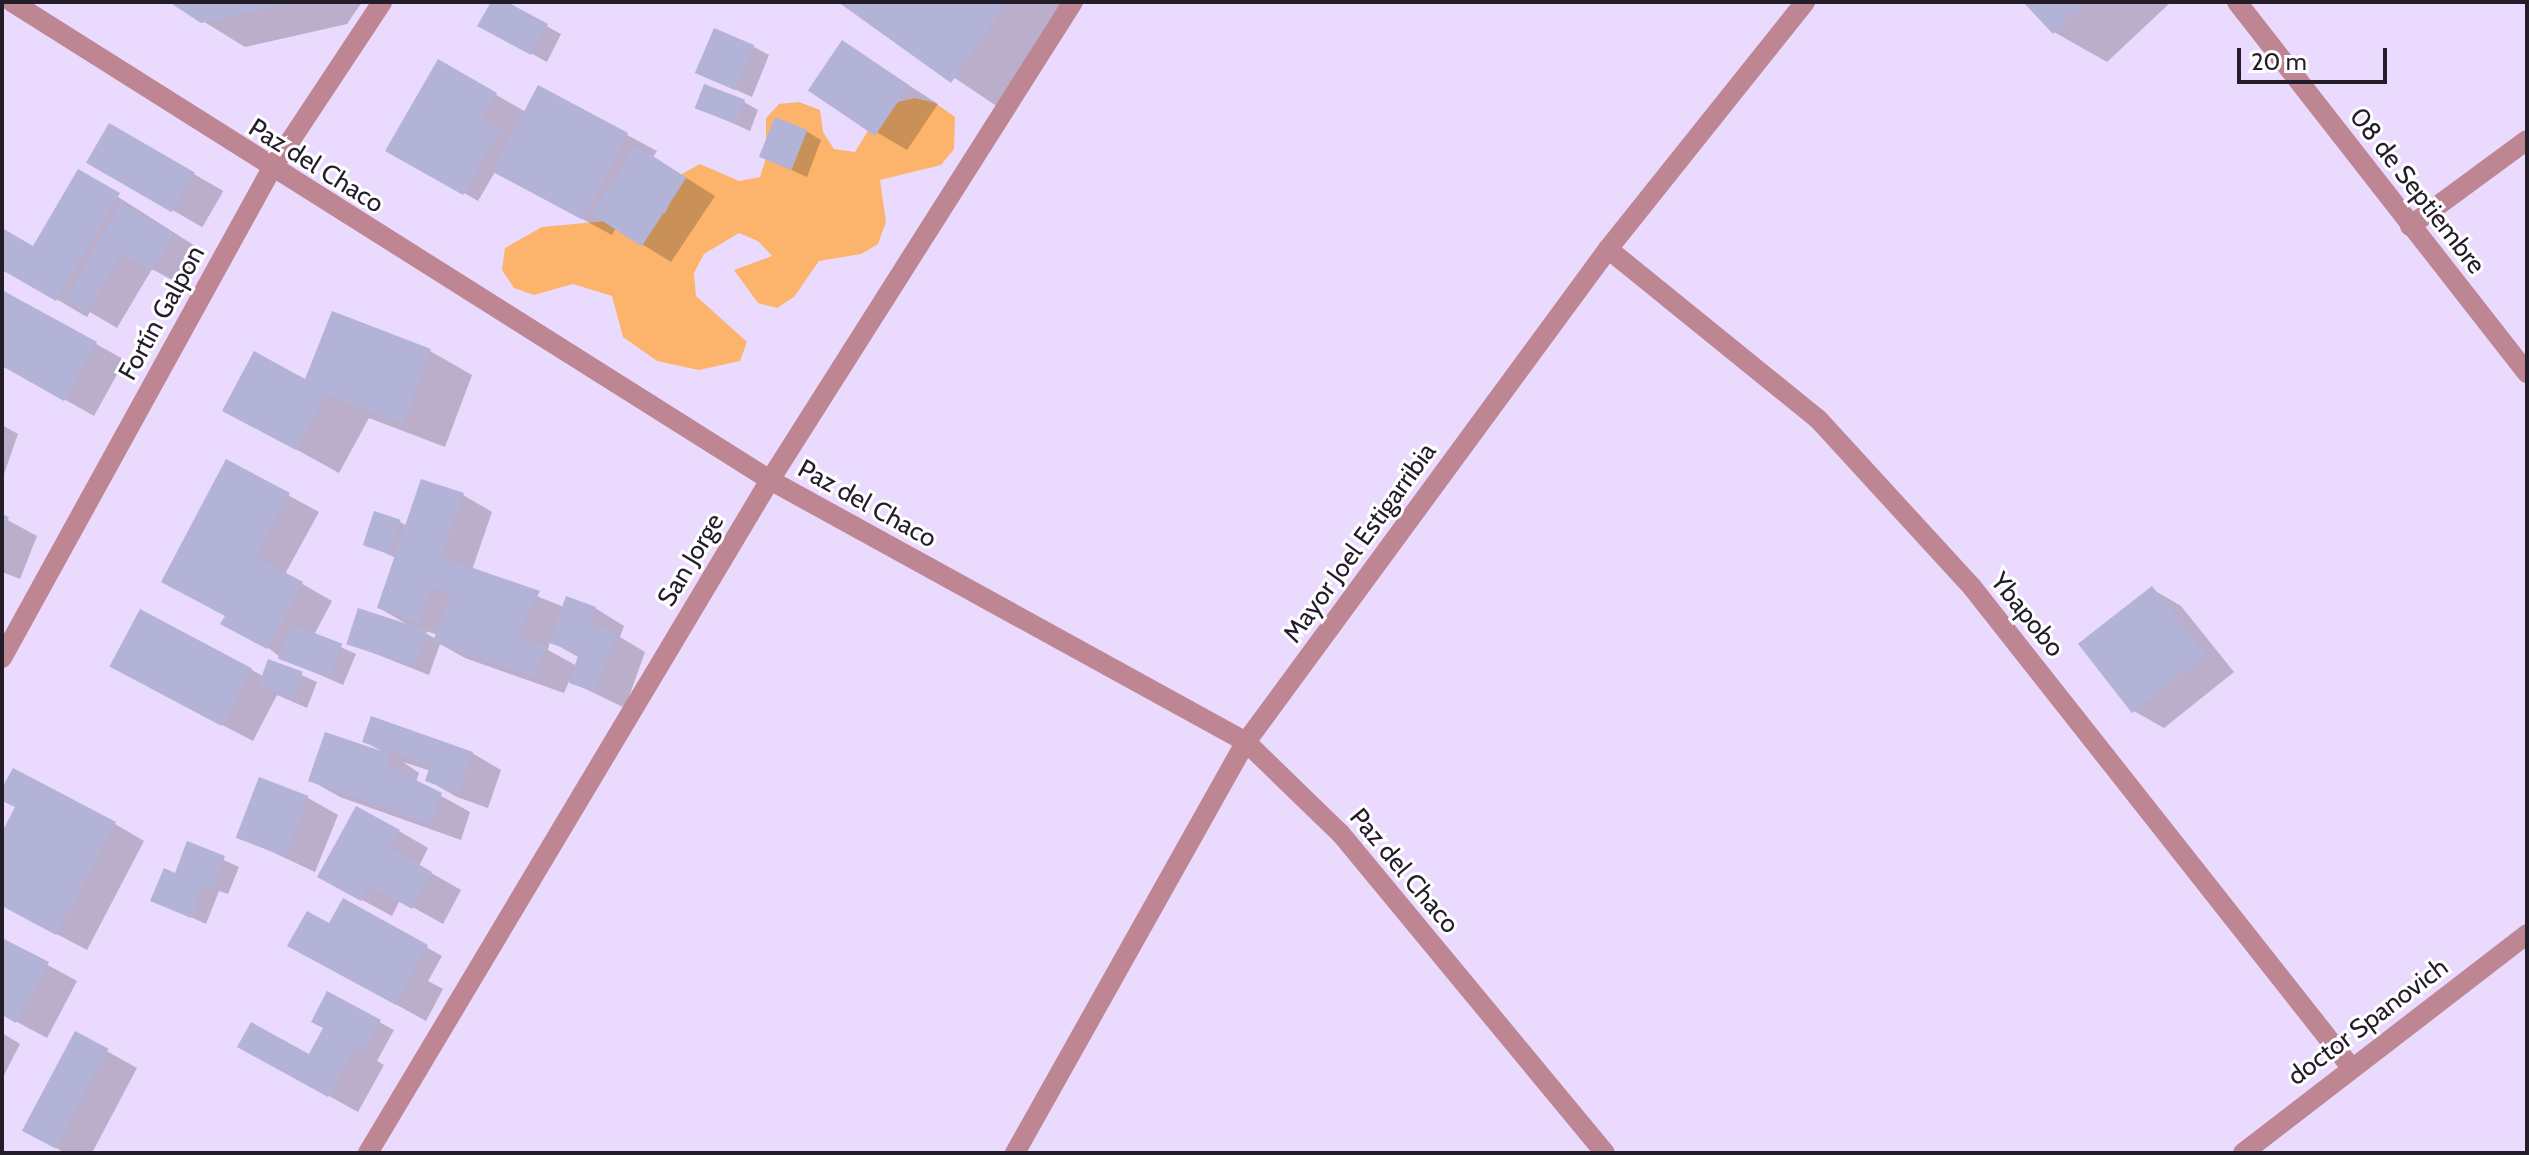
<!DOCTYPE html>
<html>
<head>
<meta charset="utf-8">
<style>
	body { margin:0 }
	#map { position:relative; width:2529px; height:1155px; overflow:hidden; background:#e9dafe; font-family:Cabin,sans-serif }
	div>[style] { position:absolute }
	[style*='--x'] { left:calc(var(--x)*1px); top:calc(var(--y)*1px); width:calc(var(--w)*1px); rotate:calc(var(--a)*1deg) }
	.green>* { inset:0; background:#fcb46d }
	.shadow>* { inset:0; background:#0003; transform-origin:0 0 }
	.building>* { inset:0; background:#b2b3d6; transform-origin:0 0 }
	.minor>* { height:20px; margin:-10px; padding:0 10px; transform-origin:10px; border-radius:10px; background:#be8592 }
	span { translate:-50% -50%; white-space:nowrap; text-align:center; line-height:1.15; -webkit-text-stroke:6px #fff; paint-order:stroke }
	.street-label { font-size:26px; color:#231d2a }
	.frame { position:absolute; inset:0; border:4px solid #231d2a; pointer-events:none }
	.scale { position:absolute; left:2237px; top:48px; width:150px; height:36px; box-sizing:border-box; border:4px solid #231d2a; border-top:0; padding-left:10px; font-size:24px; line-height:28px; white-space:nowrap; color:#231d2a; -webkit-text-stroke:6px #fff; paint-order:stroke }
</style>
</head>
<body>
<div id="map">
	<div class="green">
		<i style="clip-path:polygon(915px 98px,935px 103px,955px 117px,954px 149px,941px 165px,880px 180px,886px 222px,878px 244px,861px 254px,819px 261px,794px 297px,777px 308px,758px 303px,734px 270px,772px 256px,758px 241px,739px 233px,704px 254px,694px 273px,696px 296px,747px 342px,740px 361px,699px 370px,657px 361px,623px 337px,612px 296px,573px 284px,534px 295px,514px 288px,502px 270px,505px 248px,542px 227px,628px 219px,649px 223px,666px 212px,682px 174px,700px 164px,739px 181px,760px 177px,766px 158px,766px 118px,779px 104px,799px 102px,820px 110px,823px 132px,834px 149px,855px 152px,877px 116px,894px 103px)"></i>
	</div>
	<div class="shadow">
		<i style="clip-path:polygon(172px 2px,362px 2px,347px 24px,245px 47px)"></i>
		<i style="clip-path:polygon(493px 2px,502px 2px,561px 34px,547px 62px,480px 25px)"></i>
		<i style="clip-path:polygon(841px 2px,1082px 2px,1004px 111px)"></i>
		<i style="clip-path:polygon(2026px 2px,2171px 2px,2107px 62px,2054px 32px)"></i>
		<i style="clip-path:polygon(843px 43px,938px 104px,907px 150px,878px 133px)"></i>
		<i style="clip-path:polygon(754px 47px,769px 55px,752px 97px,698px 73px)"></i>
		<i style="clip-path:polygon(439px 62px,526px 112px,539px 88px,657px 151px,653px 157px,715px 196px,671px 262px,616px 228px,612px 235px,495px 172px,478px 201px,388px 150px)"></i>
		<i style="clip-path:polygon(744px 102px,758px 110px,750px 131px,697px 107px)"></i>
		<i style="left:109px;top:125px;width:132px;height:42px;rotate:30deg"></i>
		<i style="clip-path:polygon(806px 131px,821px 140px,807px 177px,762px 157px)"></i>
		<i style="clip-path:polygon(79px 172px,203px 251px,183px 286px,152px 269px,117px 328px,90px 312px,87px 317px,2px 267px,2px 230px,34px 248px)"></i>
		<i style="clip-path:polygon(2px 292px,125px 360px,94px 416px,2px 364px)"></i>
		<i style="clip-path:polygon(430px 351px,472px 375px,445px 447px,369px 418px,339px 473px,225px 410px,306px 382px)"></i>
		<i style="clip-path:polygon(2px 425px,18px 434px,4px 474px,2px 474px)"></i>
		<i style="clip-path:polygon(227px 462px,319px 512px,285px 574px,332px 601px,314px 635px,356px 654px,343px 685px,280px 657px,227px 616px)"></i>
		<i style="clip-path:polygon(evenodd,463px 495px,492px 512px,472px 570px,564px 607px,595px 608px,624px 626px,620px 637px,645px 652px,625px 708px,569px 681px,564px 693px,465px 658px,440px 644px,429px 675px,348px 643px,410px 626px,379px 608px,396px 558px,365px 544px,400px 522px,407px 526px,463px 495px,426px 631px,438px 635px,436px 639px,425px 633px,426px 631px,463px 495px,550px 641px,580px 658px,577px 666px,548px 650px,550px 641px)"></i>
		<i style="clip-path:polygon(2px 517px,37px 536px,20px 579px,2px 572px)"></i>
		<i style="clip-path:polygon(2152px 589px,2181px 606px,2234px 672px,2164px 728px,2134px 711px,2081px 644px)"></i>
		<i style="clip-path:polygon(141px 611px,263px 676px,269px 661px,317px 682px,307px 708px,277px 695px,253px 741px,142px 683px)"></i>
		<i style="clip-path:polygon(364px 741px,472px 753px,501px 770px,488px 808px,457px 797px,427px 780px,431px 771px,403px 762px,419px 773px,416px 782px,470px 812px,461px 840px,340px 797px,310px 780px,381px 751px)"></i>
		<i style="clip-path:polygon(2px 792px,115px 824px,144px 841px,87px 950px,2px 905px,2px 836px,17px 808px,2px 799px)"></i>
		<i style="clip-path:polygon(308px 798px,338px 815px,315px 872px,238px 836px)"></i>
		<i style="clip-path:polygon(399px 831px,428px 848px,419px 866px,461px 890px,443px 924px,400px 900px,392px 916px,349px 893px)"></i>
		<i style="clip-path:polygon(188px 844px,239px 867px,228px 894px,219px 891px,206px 924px,153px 900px,176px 875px)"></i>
		<i style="clip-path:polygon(344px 901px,442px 956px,428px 981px,443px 989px,426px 1021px,319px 962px)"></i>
		<i style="clip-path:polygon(2px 940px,77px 981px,47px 1038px,2px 1014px)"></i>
		<i style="clip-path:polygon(328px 994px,394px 1030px,377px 1061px,384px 1065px,358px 1112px,269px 1063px,310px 1056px,325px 1028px)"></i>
		<i style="clip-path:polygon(2px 1033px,20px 1044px,2px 1079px)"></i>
		<i style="clip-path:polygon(76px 1034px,137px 1068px,92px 1153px,65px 1153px,25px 1130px)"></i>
	</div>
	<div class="building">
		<i style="clip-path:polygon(169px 2px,293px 2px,293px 3px,201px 23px)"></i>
		<i style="clip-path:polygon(491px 2px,507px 2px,548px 24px,531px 55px,477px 26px)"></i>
		<i style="clip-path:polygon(838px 2px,1008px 2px,951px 83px)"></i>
		<i style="clip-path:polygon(2023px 2px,2087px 2px,2053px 34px)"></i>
		<i style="left:714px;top:28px;width:44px;height:49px;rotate:23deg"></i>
		<i style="left:842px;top:40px;width:81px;height:61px;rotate:34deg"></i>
		<i style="clip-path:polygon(438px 59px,497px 93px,482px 120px,500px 130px,463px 195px,385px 151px)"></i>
		<i style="left:704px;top:84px;width:44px;height:26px;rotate:21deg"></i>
		<i style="left:538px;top:85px;width:102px;height:98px;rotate:28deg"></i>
		<i style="left:775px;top:117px;width:35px;height:43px;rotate:22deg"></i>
		<i style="left:109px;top:123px;width:99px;height:46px;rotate:30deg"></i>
		<i style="left:636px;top:145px;width:60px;height:82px;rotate:33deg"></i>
		<i style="clip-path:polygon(78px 169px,120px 193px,56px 301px,2px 270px,2px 228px,33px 246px)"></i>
		<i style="clip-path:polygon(121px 203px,174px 233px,152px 271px,121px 253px,87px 313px,65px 300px)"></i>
		<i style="clip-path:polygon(2px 290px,97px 342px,64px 401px,2px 366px)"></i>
		<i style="clip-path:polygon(332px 311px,431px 349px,403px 424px,326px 395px,296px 450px,222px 411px,254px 351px,305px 379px)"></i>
		<i style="clip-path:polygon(226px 459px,290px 493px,256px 557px,303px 582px,267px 649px,220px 624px,225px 616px,161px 582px)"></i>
		<i style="clip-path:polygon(421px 479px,464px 493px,441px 557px,540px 591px,517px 637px,546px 646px,534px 677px,433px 642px,450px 593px,431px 588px,418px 623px,377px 608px)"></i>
		<i style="left:374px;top:511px;width:28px;height:36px;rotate:18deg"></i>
		<i style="clip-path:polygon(2px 514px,9px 517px,2px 533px)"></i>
		<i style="left:2152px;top:586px;width:88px;height:94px;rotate:52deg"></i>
		<i style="clip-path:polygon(566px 596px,596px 607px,590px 623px,616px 633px,595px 692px,569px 683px,579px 653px,549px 643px)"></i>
		<i style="left:358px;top:608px;width:73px;height:38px;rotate:18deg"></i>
		<i style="left:140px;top:609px;width:127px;height:65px;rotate:28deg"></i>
		<i style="left:291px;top:624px;width:55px;height:37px;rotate:21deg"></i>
		<i style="left:268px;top:659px;width:37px;height:29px;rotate:20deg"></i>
		<i style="clip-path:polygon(371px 716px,473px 752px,459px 793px,425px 781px,430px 766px,362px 742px)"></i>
		<i style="clip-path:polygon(325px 732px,390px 754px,386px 765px,442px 793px,431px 824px,308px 781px)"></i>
		<i style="clip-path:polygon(13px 768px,116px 822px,56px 935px,2px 906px,2px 832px,15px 807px,2px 801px,2px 788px)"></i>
		<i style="left:259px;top:777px;width:53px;height:65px;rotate:21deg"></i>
		<i style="clip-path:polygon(356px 806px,400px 830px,390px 848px,432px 872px,412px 909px,369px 885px,361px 901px,317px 877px)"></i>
		<i style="clip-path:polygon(187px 841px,225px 856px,213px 888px,204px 884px,191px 918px,150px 901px,164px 868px,175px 873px)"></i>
		<i style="clip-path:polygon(343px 898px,428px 945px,396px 1005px,287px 946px,307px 911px,329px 923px)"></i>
		<i style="clip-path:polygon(2px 938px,49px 962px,16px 1023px,2px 1015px)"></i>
		<i style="clip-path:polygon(327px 991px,381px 1020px,364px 1051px,356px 1046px,328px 1097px,237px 1047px,251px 1022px,309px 1054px,323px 1028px,311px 1022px)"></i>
		<i style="left:75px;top:1031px;width:38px;height:113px;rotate:28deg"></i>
	</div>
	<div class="minor">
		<i style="--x:12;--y:2;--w:896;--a:32.24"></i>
		<i style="--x:770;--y:480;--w:543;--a:28.83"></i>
		<i style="--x:1246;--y:742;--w:132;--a:44.1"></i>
		<i style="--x:1341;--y:834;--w:414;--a:50.4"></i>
		<i style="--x:2237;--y:2;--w:471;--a:52"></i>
		<i style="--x:2410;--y:226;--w:145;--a:-36.3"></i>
		<i style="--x:1608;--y:249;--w:270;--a:39"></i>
		<i style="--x:1818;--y:419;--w:228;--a:47.5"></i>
		<i style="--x:1972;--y:587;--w:610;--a:51.72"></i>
		<i style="--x:2;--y:658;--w:557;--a:-61.14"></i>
		<i style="--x:271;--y:170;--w:201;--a:-56.5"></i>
		<i style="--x:368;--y:1153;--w:784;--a:-59.15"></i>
		<i style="--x:770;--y:480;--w:566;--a:-57.63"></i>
		<i style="--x:1015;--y:1153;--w:471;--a:-60.7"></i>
		<i style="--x:1246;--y:742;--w:612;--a:-53.71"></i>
		<i style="--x:1608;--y:249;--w:316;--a:-51.4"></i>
		<i style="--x:2243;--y:1153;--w:359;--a:-37.6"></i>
	</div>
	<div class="street-label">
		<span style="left:316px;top:166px;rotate:32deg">Paz del Chaco</span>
		<span style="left:2417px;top:191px;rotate:52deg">08 de Septiembre</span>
		<span style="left:162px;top:313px;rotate:-61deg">Fortín Galpon</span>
		<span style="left:867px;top:504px;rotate:29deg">Paz del Chaco</span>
		<span style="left:1360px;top:543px;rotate:-54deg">Mayor Joel Estigarribia</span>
		<span style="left:691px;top:560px;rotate:-59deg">San Jorge</span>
		<span style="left:2027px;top:615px;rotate:51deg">Ybapobo</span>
		<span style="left:1404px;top:871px;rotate:50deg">Paz del Chaco</span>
		<span style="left:2368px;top:1022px;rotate:-37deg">doctor Spanovich</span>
	</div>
	<div class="frame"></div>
	<div class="scale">20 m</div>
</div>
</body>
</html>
